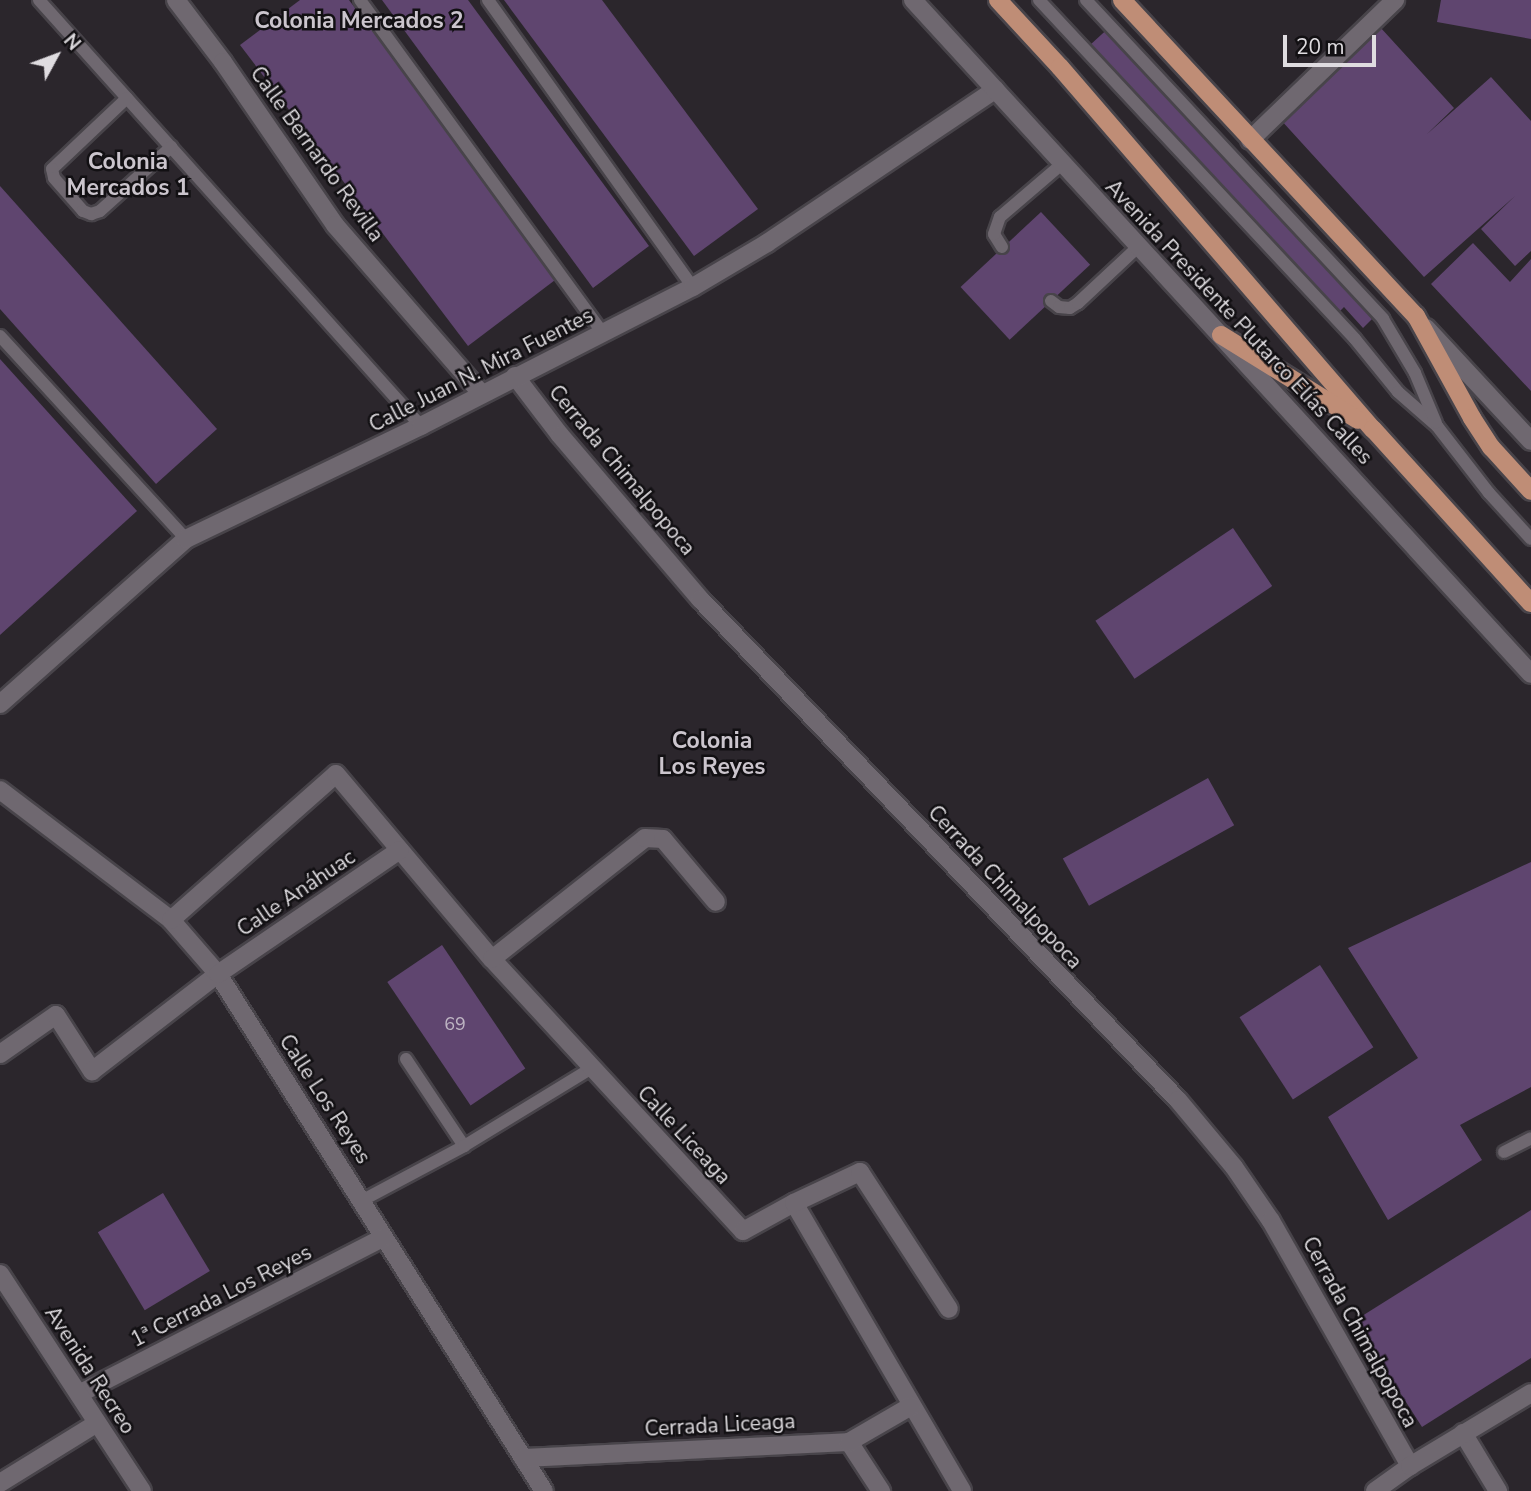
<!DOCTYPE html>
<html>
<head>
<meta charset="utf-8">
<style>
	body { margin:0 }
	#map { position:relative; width:1531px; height:1491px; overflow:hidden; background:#2b262c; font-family:"Nunito Sans",sans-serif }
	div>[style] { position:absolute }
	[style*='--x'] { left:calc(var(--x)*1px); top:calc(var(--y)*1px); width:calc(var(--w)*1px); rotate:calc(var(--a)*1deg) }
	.building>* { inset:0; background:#5f456f; transform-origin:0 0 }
	.roads { filter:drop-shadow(2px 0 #48444a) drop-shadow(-2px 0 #48444a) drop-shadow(0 2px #48444a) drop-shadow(0 -2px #48444a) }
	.service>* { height:12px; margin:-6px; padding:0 6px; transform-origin:6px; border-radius:6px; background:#6f6870 }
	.pedestrian>* { height:18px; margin:-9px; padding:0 9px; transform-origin:9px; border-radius:9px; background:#6f6870 }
	.minor>* { height:18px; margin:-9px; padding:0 9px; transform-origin:9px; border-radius:9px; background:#6f6870 }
	.tertiary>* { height:18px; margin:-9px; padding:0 9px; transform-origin:9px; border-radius:9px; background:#6f6870 }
	.primary>* { height:18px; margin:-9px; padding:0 9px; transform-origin:9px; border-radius:9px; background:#bf8d76 }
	span { translate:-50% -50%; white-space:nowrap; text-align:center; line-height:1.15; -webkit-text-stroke:5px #121013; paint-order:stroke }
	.number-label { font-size:18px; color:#bfb6c4 }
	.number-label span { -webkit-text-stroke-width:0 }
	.street-label { font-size:21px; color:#dfdce0 }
	.neighbourhood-label { font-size:23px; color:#cbc5cd; font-weight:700 }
	.north { position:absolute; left:21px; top:21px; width:70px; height:70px; -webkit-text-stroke:5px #121013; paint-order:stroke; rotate:49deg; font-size:19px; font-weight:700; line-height:28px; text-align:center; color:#dfdce0 }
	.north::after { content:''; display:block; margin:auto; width:24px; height:32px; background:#dfdce0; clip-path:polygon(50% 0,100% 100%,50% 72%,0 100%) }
	.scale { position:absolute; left:1283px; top:35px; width:93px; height:32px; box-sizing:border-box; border:4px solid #dfdce0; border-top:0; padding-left:9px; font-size:21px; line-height:24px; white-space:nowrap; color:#dfdce0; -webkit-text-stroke:5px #121013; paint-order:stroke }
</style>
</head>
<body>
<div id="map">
	<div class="building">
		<i style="clip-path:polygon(300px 0,349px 0,559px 277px,468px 346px,240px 45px)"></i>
		<i style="clip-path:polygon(382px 0,468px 0,649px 246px,593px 288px)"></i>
		<i style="clip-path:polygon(504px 0,602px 0,758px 209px,694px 256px)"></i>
		<i style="clip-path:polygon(1441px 0,1531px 0,1531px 39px,1437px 22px)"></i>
		<i style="clip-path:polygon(1113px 24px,1361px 292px,1354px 298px,1372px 319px,1363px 328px,1344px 307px,1338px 313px,1090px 45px)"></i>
		<i style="clip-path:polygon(1380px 27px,1454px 108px,1426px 135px,1491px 77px,1531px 121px,1531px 251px,1515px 266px,1481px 229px,1515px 196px,1424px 277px,1280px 119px)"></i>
		<i style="clip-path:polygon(0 186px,217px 429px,156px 484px,0 309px)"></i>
		<i style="left:1041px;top:212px;width:72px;height:110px;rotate:47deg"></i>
		<i style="clip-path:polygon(1473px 243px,1510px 282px,1531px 259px,1531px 391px,1431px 284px)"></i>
		<i style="clip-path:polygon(0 359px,137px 511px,0 635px)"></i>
		<i style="left:1233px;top:528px;width:70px;height:166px;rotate:56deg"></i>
		<i style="left:1208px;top:778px;width:54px;height:166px;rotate:61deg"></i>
		<i style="clip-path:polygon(1531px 862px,1531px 1087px,1460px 1125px,1482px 1160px,1388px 1220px,1328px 1117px,1418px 1058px,1348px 948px)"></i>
		<i style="left:442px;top:945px;width:149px;height:66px;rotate:56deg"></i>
		<i style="left:1320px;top:965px;width:98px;height:96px;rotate:57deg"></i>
		<i style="left:163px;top:1193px;width:91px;height:76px;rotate:59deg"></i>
		<i style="clip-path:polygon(1531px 1210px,1531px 1358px,1422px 1427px,1354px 1321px)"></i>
	</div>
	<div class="roads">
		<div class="service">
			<i style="--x:39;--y:0;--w:572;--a:48.12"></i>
			<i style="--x:360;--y:0;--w:414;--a:53.9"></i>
			<i style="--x:488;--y:0;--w:353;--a:54.5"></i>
			<i style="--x:1039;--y:0;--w:463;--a:47"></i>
			<i style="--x:1355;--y:339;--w:68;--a:50.9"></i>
			<i style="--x:1398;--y:392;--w:52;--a:41.1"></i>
			<i style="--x:1437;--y:426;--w:85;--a:52.2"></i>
			<i style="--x:1489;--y:493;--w:62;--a:47.6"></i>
			<i style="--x:1086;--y:0;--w:436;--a:47"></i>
			<i style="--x:1383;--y:319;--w:63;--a:59.3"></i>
			<i style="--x:1415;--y:373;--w:54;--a:67.2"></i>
			<i style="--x:127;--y:98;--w:103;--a:136.6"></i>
			<i style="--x:52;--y:169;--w:9;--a:77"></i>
			<i style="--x:54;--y:178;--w:44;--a:48.7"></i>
			<i style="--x:83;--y:211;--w:9;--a:21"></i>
			<i style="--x:91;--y:214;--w:9;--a:-18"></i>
			<i style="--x:100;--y:211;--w:96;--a:-42"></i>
			<i style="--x:1002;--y:247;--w:15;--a:-122"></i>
			<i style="--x:994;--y:234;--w:18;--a:-71"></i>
			<i style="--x:1000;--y:217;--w:83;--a:-40.6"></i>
			<i style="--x:1051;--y:301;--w:10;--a:37"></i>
			<i style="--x:1059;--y:307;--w:11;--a:5"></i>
			<i style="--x:1070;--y:308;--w:9;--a:-32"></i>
			<i style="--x:1078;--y:303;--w:83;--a:-43.1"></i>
			<i style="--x:0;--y:336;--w:275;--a:47.5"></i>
			<i style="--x:406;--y:1059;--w:105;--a:56.3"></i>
			<i style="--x:1504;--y:1152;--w:30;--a:-27"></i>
			<i style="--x:363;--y:1200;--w:115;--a:-28.1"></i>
			<i style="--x:464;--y:1146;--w:150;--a:-31.4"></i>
		</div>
		<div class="pedestrian">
			<i style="--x:0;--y:1054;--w:68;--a:-34.9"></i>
			<i style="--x:56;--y:1015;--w:67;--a:57.3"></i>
			<i style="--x:92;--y:1071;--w:159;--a:-37.6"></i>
		</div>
		<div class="minor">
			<i style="--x:176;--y:0;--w:78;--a:52.8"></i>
			<i style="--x:223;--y:62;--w:198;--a:55.5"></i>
			<i style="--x:335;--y:225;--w:224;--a:49"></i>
			<i style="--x:1250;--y:140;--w:202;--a:-44"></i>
			<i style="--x:515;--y:376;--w:74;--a:52.7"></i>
			<i style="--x:560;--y:435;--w:216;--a:49.5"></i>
			<i style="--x:700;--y:599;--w:692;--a:46.35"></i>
			<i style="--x:1178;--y:1100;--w:87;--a:50.1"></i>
			<i style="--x:1234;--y:1167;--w:65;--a:55.6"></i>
			<i style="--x:1271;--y:1221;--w:282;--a:60.4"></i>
			<i style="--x:0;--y:704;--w:249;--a:-41.6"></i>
			<i style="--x:186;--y:539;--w:261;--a:-25.7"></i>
			<i style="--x:421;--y:426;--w:305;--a:-27.1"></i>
			<i style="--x:693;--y:287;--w:86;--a:-30.7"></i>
			<i style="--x:767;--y:243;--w:275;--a:-33.9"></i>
			<i style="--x:0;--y:790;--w:215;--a:37.2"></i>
			<i style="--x:171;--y:920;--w:72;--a:49"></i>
			<i style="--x:218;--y:974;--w:611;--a:57.77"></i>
			<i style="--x:171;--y:920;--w:220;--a:-41.5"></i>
			<i style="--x:336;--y:774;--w:242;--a:49.9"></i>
			<i style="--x:492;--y:959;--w:370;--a:47.3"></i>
			<i style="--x:743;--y:1231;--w:58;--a:-28.8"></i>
			<i style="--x:794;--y:1203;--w:333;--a:59.7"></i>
			<i style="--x:492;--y:959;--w:195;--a:-38.3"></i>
			<i style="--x:645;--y:838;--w:18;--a:3"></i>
			<i style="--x:663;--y:839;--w:82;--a:49.9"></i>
			<i style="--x:218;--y:974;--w:220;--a:-34.3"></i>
			<i style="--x:794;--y:1203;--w:73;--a:-25.2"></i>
			<i style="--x:860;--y:1172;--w:163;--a:57"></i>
			<i style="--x:79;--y:1394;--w:342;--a:-27.2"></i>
			<i style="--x:1463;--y:1433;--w:68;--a:58.9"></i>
			<i style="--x:849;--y:1442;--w:59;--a:56.9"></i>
			<i style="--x:523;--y:1458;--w:326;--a:-2.8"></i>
			<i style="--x:849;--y:1442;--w:72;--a:-30.1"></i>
			<i style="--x:0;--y:1483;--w:114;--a:-31.7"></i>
			<i style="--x:1375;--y:1491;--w:43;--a:-35.5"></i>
			<i style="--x:1410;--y:1466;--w:141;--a:-31.1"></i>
		</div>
		<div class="tertiary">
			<i style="--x:913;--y:0;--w:914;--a:47.48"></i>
			<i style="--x:1426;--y:328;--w:154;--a:47.1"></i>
			<i style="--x:0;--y:1274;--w:259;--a:56.8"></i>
		</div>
		<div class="primary">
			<i style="--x:998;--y:0;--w:91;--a:47.2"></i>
			<i style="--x:1060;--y:67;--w:479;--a:49.2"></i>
			<i style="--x:1373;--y:429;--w:235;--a:47.8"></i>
			<i style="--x:1122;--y:0;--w:432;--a:47.1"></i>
			<i style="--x:1416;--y:316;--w:116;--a:61.2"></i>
			<i style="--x:1472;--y:418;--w:35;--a:57"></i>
			<i style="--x:1491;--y:447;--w:59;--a:47.7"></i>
			<i style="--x:1221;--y:335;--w:161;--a:31.8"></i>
		</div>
	</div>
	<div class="number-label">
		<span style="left:455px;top:1024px">69</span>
	</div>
	<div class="street-label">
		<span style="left:317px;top:154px;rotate:54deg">Calle Bernardo Revilla</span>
		<span style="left:1239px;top:322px;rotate:47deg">Avenida Presidente Plutarco Elías Calles</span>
		<span style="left:481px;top:370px;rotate:-27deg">Calle Juan N. Mira Fuentes</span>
		<span style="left:622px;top:470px;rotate:50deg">Cerrada Chimalpopoca</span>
		<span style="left:1005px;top:887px;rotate:47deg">Cerrada Chimalpopoca</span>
		<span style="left:296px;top:893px;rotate:-34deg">Calle Anáhuac</span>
		<span style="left:325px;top:1099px;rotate:57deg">Calle Los Reyes</span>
		<span style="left:684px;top:1135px;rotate:47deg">Calle Liceaga</span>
		<span style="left:221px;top:1296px;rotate:-27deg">1ª Cerrada Los Reyes</span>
		<span style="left:1360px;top:1332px;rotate:61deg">Cerrada Chimalpopoca</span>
		<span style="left:90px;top:1370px;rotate:57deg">Avenida Recreo</span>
		<span style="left:720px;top:1425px;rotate:-3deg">Cerrada Liceaga</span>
	</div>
	<div class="neighbourhood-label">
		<span style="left:359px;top:21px">Colonia Mercados 2</span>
		<span style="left:128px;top:175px">Colonia<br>Mercados 1</span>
		<span style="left:712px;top:754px">Colonia<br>Los Reyes</span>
	</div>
	<div class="north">N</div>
	<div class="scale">20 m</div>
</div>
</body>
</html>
